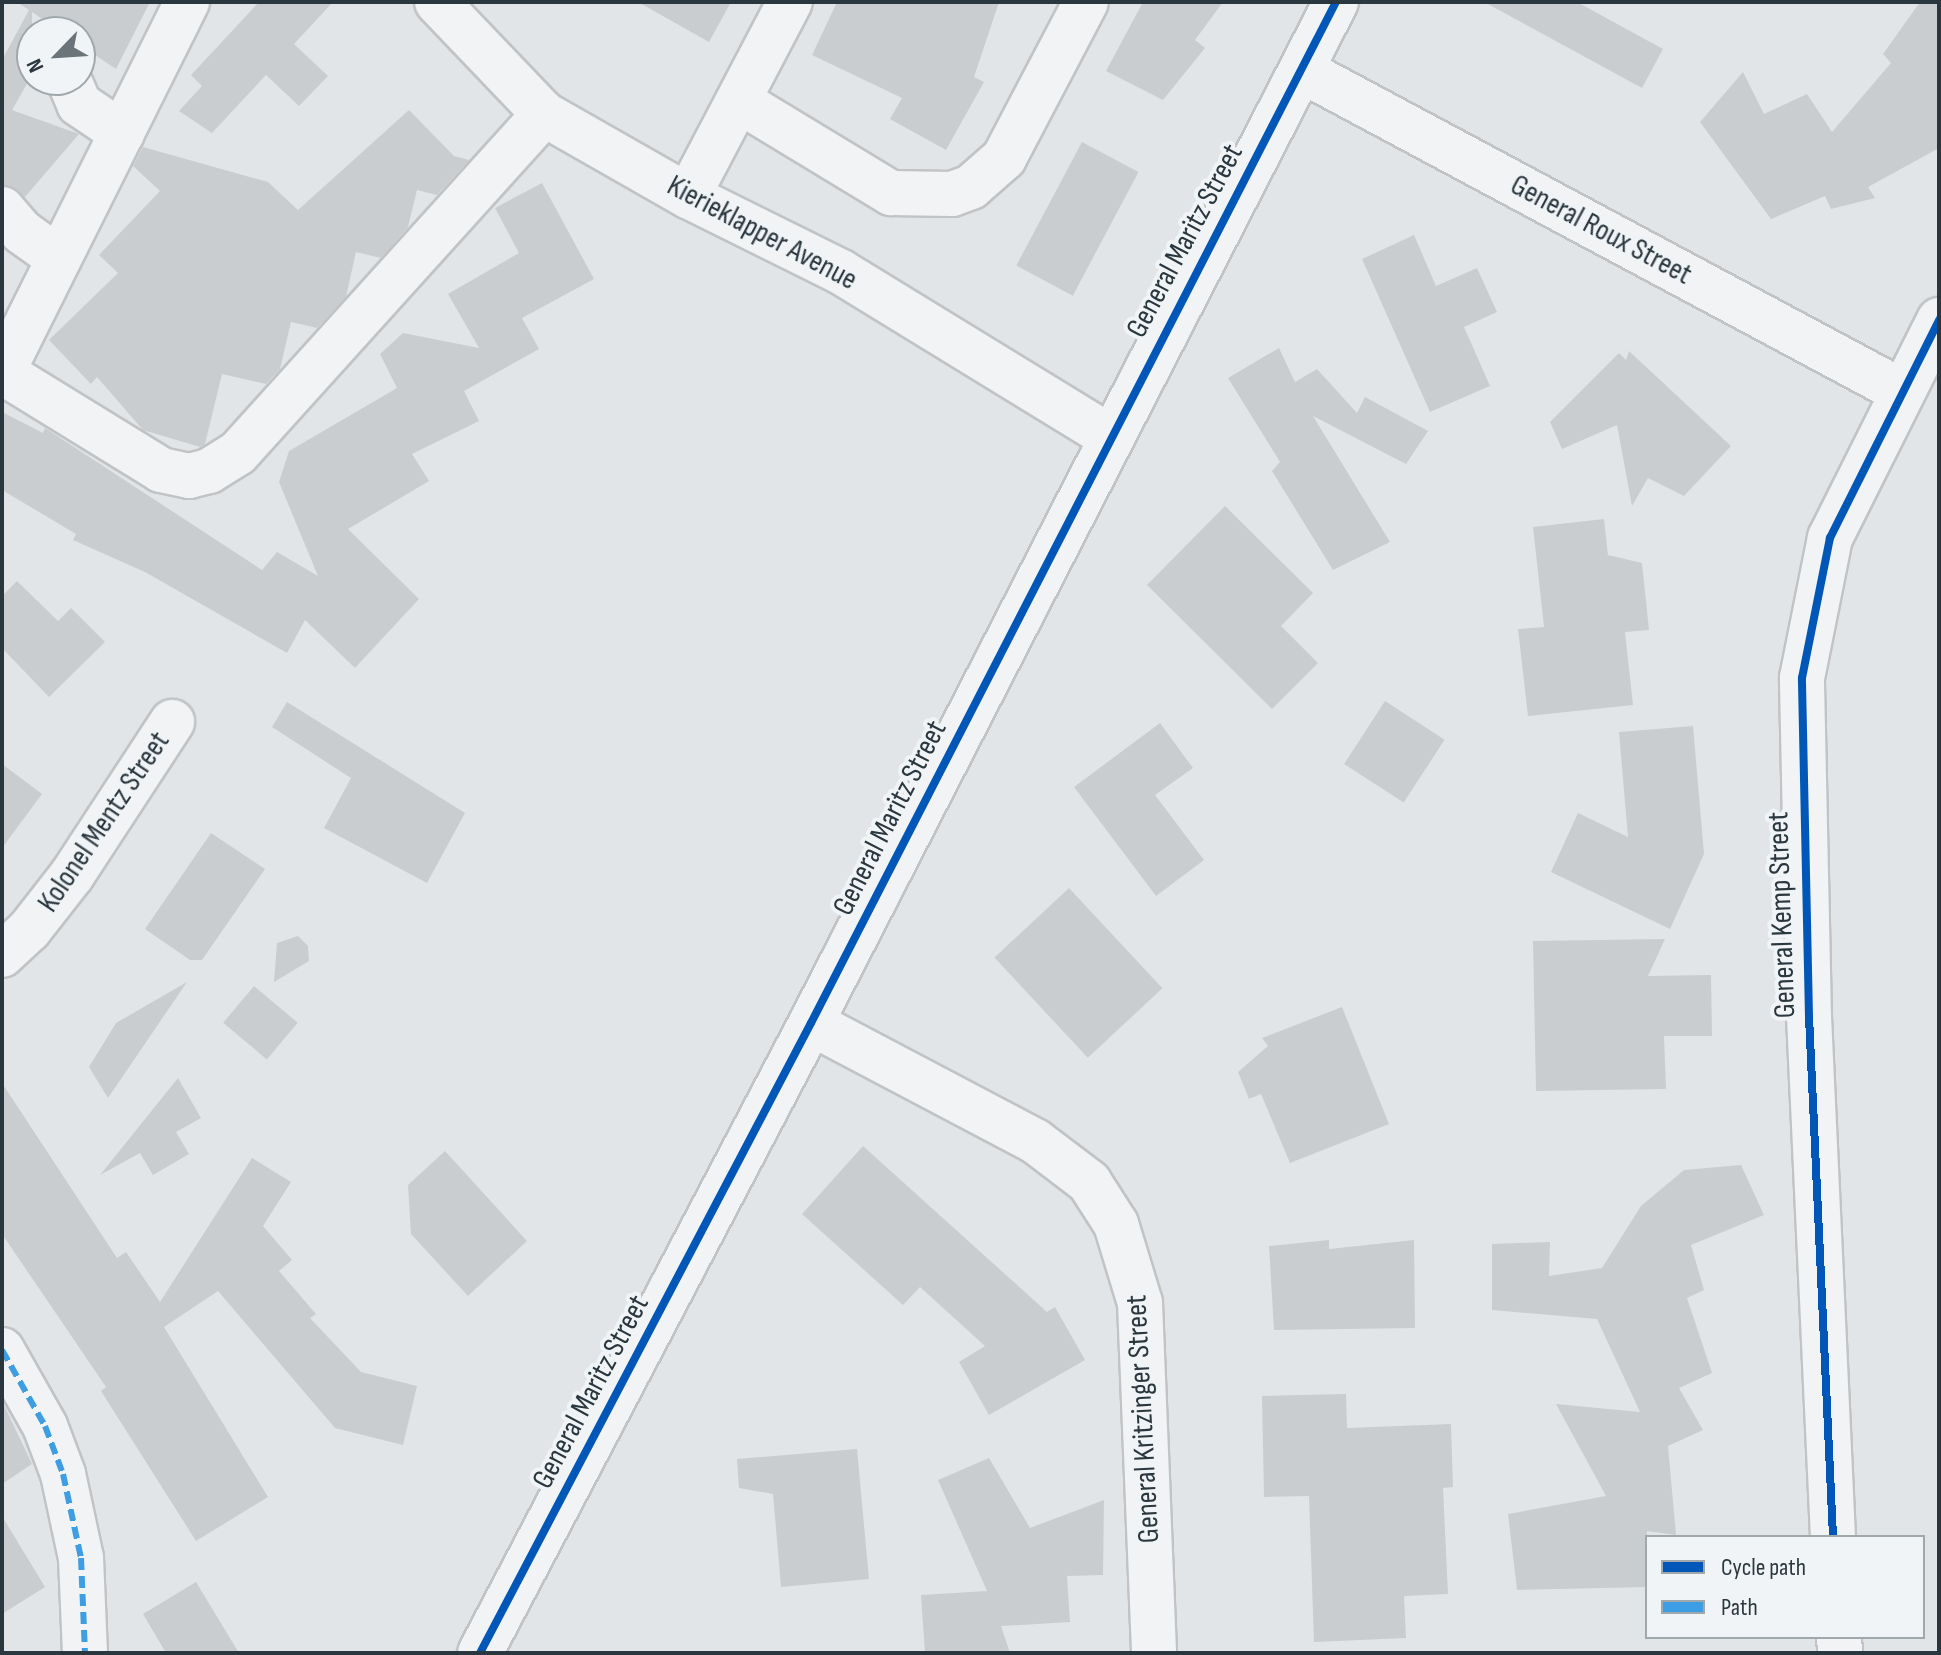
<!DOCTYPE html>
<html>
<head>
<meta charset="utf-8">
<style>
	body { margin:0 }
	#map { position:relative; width:1941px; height:1655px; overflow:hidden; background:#e2e5e7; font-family:"Sofia Sans Condensed",sans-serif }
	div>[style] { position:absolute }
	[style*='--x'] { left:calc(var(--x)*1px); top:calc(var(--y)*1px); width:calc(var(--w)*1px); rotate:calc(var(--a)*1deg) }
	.building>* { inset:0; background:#cacdcf; transform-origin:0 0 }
	.roads { filter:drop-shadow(2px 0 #c1c3c5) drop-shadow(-2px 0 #c1c3c5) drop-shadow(0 2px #c1c3c5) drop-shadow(0 -2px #c1c3c5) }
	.minor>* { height:44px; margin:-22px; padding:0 22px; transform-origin:22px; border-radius:22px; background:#f1f3f4 }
	.quiet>* { height:6px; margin-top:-3px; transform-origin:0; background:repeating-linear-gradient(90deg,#3d9ee3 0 12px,transparent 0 18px) }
	.cycleway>* { height:8px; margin:-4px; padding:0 4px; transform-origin:4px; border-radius:4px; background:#0057b8 }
	span { translate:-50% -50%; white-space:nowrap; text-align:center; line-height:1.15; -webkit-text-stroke:8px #f0f4f6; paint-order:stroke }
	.street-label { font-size:30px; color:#2b373e }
	.frame { position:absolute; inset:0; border:4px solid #2b373e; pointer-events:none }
	.legend { position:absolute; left:1645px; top:1535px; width:280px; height:104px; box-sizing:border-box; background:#f0f4f6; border:2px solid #a1a8ac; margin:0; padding:10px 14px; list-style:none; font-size:24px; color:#2b373e }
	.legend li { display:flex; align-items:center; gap:16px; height:40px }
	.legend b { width:40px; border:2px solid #a1a8ac }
	.north { position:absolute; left:16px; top:16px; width:80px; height:80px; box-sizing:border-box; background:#f0f4f6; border:2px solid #a1a8ac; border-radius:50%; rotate:245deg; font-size:22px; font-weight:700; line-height:32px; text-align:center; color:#2b373e }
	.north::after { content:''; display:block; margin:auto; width:28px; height:36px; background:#6b7479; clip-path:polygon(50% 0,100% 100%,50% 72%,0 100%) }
</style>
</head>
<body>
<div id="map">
	<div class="building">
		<i style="clip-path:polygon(17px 2px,150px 2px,116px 69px,80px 45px,80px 32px,61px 32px,32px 12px,32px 75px,12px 110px,79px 134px,25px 197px,2px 185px,2px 60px,29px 10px)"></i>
		<i style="clip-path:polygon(259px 2px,333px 2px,294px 44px,328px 76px,299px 106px,266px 75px,212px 133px,179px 111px,202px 86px,191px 75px)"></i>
		<i style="clip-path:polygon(638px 2px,731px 2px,709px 42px)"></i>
		<i style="clip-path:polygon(837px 2px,999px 2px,974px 77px,984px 82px,946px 150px,890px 119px,902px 98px,812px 55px)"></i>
		<i style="clip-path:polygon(1143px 2px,1223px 2px,1195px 40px,1205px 48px,1163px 100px,1106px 71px)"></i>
		<i style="clip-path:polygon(1484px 2px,1577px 2px,1663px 49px,1642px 88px)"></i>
		<i style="clip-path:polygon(1920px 2px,1939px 2px,1939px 148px,1868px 187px,1875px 198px,1831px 209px,1825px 196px,1771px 219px,1700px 122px,1743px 72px,1764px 114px,1807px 94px,1832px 132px,1891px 63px,1883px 54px)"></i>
		<i style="clip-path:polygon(409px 110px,454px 156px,469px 160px,437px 195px,417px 190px,408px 227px,381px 258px,356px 252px,346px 297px,317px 328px,291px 322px,280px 369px,266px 384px,222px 374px,205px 444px,200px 447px,143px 430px,97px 377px,91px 384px,49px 340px,118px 273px,99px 255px,160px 191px,133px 166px,143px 147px,268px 182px,298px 210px)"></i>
		<i style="left:1082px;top:142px;width:64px;height:140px;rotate:28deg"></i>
		<i style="clip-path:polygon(542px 183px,594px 279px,522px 318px,539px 349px,464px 391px,479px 421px,412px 454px,429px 481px,348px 529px,419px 599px,355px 668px,305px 620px,287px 653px,145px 572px,73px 540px,76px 534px,2px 490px,2px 412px,43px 433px,45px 428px,262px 570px,277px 552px,318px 576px,279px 482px,289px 451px,397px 388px,380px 354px,403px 333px,479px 348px,448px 294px,519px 253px,495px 208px)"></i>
		<i style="clip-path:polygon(1414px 235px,1436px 286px,1477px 268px,1497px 312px,1464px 327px,1490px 386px,1430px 412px,1362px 259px)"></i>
		<i style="clip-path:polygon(1279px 348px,1295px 382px,1317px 369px,1357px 413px,1365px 397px,1428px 431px,1406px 464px,1313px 416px,1390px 542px,1333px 570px,1272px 471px,1280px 462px,1228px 378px)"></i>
		<i style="clip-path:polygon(1629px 351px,1731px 446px,1684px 496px,1648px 478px,1632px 506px,1617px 425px,1562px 449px,1550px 422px,1619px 353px,1626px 360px)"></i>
		<i style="clip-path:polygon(1225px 506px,1313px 593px,1281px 626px,1318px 663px,1272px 709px,1147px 585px)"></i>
		<i style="clip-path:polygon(1604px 519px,1608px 555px,1642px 563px,1649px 630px,1625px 632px,1633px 705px,1528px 716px,1518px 629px,1544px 627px,1533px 527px)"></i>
		<i style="clip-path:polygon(17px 581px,58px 621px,71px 608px,105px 642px,49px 697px,2px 648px,2px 596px)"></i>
		<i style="left:1385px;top:701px;width:71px;height:75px;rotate:33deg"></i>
		<i style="clip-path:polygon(287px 702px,465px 813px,427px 883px,324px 828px,351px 778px,272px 727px)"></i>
		<i style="clip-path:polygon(1160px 723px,1193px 768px,1155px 795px,1204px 860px,1156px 896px,1074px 787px)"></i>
		<i style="clip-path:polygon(1693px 726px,1704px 854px,1670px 929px,1551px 872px,1578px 813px,1628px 837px,1619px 732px)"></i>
		<i style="clip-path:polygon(2px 764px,42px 794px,2px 848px)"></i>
		<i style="clip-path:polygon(211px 833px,265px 869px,202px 960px,190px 960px,145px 929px)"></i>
		<i style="left:1069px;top:888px;width:137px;height:102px;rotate:47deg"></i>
		<i style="clip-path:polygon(298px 936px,308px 946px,309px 961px,274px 982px,277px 943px)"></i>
		<i style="clip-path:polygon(1665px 939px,1648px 976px,1711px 975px,1712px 1036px,1664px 1036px,1666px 1089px,1536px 1091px,1533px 941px)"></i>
		<i style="clip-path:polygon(187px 982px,108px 1098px,89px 1067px,116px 1023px)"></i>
		<i style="left:254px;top:986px;width:57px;height:48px;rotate:40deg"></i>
		<i style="clip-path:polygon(1342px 1007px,1389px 1124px,1290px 1163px,1261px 1094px,1249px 1099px,1238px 1072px,1268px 1046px,1262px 1038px)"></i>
		<i style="clip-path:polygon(178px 1078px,201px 1118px,176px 1132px,189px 1154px,153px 1175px,140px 1153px,100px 1175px)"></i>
		<i style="clip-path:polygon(2px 1083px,117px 1258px,126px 1252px,160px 1302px,252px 1158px,291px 1182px,263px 1226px,292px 1260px,279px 1271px,316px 1314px,310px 1318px,361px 1372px,417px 1386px,403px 1445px,335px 1428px,218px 1291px,164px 1327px,268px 1497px,196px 1541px,101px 1391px,106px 1387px,2px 1234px)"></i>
		<i style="clip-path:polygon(863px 1146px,1047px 1312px,1055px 1307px,1085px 1360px,989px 1415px,959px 1362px,985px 1346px,920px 1287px,903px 1305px,802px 1214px)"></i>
		<i style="clip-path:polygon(445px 1151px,527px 1241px,468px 1296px,411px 1234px,408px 1185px)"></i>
		<i style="clip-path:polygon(1741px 1165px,1764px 1215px,1691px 1245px,1704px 1290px,1687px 1298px,1712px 1373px,1679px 1388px,1703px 1430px,1668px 1446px,1676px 1535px,1647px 1531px,1647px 1587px,1517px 1590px,1508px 1514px,1606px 1496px,1556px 1404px,1640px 1412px,1597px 1319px,1492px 1310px,1492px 1244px,1550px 1242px,1549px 1276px,1602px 1268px,1641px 1206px,1684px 1170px)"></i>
		<i style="clip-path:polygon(1329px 1240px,1329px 1249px,1414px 1240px,1415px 1328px,1274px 1330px,1269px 1246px)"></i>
		<i style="clip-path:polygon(1346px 1394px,1347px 1428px,1451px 1424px,1453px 1487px,1443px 1488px,1448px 1594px,1404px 1596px,1406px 1638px,1314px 1642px,1309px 1496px,1264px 1497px,1262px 1396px)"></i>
		<i style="clip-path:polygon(2px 1401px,32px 1464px,2px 1484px)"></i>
		<i style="clip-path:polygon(857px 1449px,869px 1579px,781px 1587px,773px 1494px,739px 1488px,737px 1459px)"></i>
		<i style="clip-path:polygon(989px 1458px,1030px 1528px,1104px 1500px,1103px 1575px,1067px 1576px,1070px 1622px,1001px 1626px,1010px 1653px,925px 1653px,921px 1595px,987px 1591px,938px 1480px)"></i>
		<i style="clip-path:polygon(2px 1516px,45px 1587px,2px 1614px)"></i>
		<i style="clip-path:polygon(196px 1582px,239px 1653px,166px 1653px,143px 1614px)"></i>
	</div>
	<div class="roads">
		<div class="minor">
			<i style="--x:437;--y:2;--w:155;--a:46.3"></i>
			<i style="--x:544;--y:114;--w:166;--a:29.7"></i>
			<i style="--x:688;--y:196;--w:171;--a:26.4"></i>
			<i style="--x:841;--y:272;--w:316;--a:31.5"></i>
			<i style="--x:1301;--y:70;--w:680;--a:28.15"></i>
			<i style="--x:69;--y:80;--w:26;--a:67"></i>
			<i style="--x:79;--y:104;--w:52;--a:34"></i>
			<i style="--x:739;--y:101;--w:178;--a:31.2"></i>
			<i style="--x:891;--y:193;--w:61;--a:0.9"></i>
			<i style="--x:952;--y:194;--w:20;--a:-20"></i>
			<i style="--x:971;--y:187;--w:44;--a:-41.3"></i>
			<i style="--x:1004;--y:158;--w:176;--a:-62.3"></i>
			<i style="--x:688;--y:196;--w:219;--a:-62.3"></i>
			<i style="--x:2;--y:209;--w:30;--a:49"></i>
			<i style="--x:22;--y:232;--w:43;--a:35.5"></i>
			<i style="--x:2;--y:372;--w:187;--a:31.6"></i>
			<i style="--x:161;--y:470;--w:29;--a:12"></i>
			<i style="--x:189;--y:476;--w:21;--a:-14"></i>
			<i style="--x:209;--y:471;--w:34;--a:-32"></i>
			<i style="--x:238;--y:453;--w:457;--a:-47.9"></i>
			<i style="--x:2;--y:373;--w:415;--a:-63.5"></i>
			<i style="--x:2;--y:955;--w:37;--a:-43"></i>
			<i style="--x:29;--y:930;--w:70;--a:-52"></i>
			<i style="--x:72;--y:875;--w:183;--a:-56.8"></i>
			<i style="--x:811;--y:1023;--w:253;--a:27.8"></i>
			<i style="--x:1035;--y:1141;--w:68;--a:37.2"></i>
			<i style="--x:1089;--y:1182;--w:50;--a:57.3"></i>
			<i style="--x:1116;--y:1224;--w:83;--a:73.1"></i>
			<i style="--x:1140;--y:1303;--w:350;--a:87.7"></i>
			<i style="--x:2;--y:1350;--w:87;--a:60.5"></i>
			<i style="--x:45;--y:1426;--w:51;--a:69.4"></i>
			<i style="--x:63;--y:1474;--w:86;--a:77.9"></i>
			<i style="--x:81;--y:1558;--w:95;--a:87.6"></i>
			<i style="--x:1833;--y:1537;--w:521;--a:-92.64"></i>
			<i style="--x:1809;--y:1017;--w:339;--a:-91.2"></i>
			<i style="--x:1802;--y:678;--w:143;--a:-78.7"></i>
			<i style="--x:1830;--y:538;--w:244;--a:-63.4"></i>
			<i style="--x:1839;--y:1637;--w:16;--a:86"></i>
			<i style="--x:480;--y:1653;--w:712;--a:-62.28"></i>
			<i style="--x:811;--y:1023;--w:1148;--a:-62.79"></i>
		</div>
	</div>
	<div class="quiet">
		<i style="--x:2;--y:1350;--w:87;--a:60.5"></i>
		<i style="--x:45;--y:1426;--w:51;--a:69.4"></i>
		<i style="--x:63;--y:1474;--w:86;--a:77.9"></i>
		<i style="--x:81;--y:1558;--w:95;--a:87.6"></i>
	</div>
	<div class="cycleway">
		<i style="--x:1833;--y:1537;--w:521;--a:-92.64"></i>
		<i style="--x:1809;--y:1017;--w:339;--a:-91.2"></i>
		<i style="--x:1802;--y:678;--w:143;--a:-78.7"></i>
		<i style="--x:1830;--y:538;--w:244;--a:-63.4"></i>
		<i style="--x:480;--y:1653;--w:712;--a:-62.28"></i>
		<i style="--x:811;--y:1023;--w:1148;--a:-62.79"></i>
	</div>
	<div class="street-label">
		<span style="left:1601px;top:230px;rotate:28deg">General Roux Street</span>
		<span style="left:762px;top:233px;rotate:28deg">Kierieklapper Avenue</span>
		<span style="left:1185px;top:241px;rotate:-62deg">General Maritz Street</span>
		<span style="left:890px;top:818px;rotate:-63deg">General Maritz Street</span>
		<span style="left:104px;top:822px;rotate:-56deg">Kolonel Mentz Street</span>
		<span style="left:1782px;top:915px;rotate:-92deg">General Kemp Street</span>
		<span style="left:591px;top:1392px;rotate:-62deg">General Maritz Street</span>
		<span style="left:1143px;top:1419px;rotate:-93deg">General Kritzinger Street</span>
	</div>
	<div class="frame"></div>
	<ul class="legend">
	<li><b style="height:10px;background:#0057b8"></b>Cycle path</li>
	<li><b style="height:10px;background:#3d9ee3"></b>Path</li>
	</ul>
	<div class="north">N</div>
</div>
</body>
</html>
